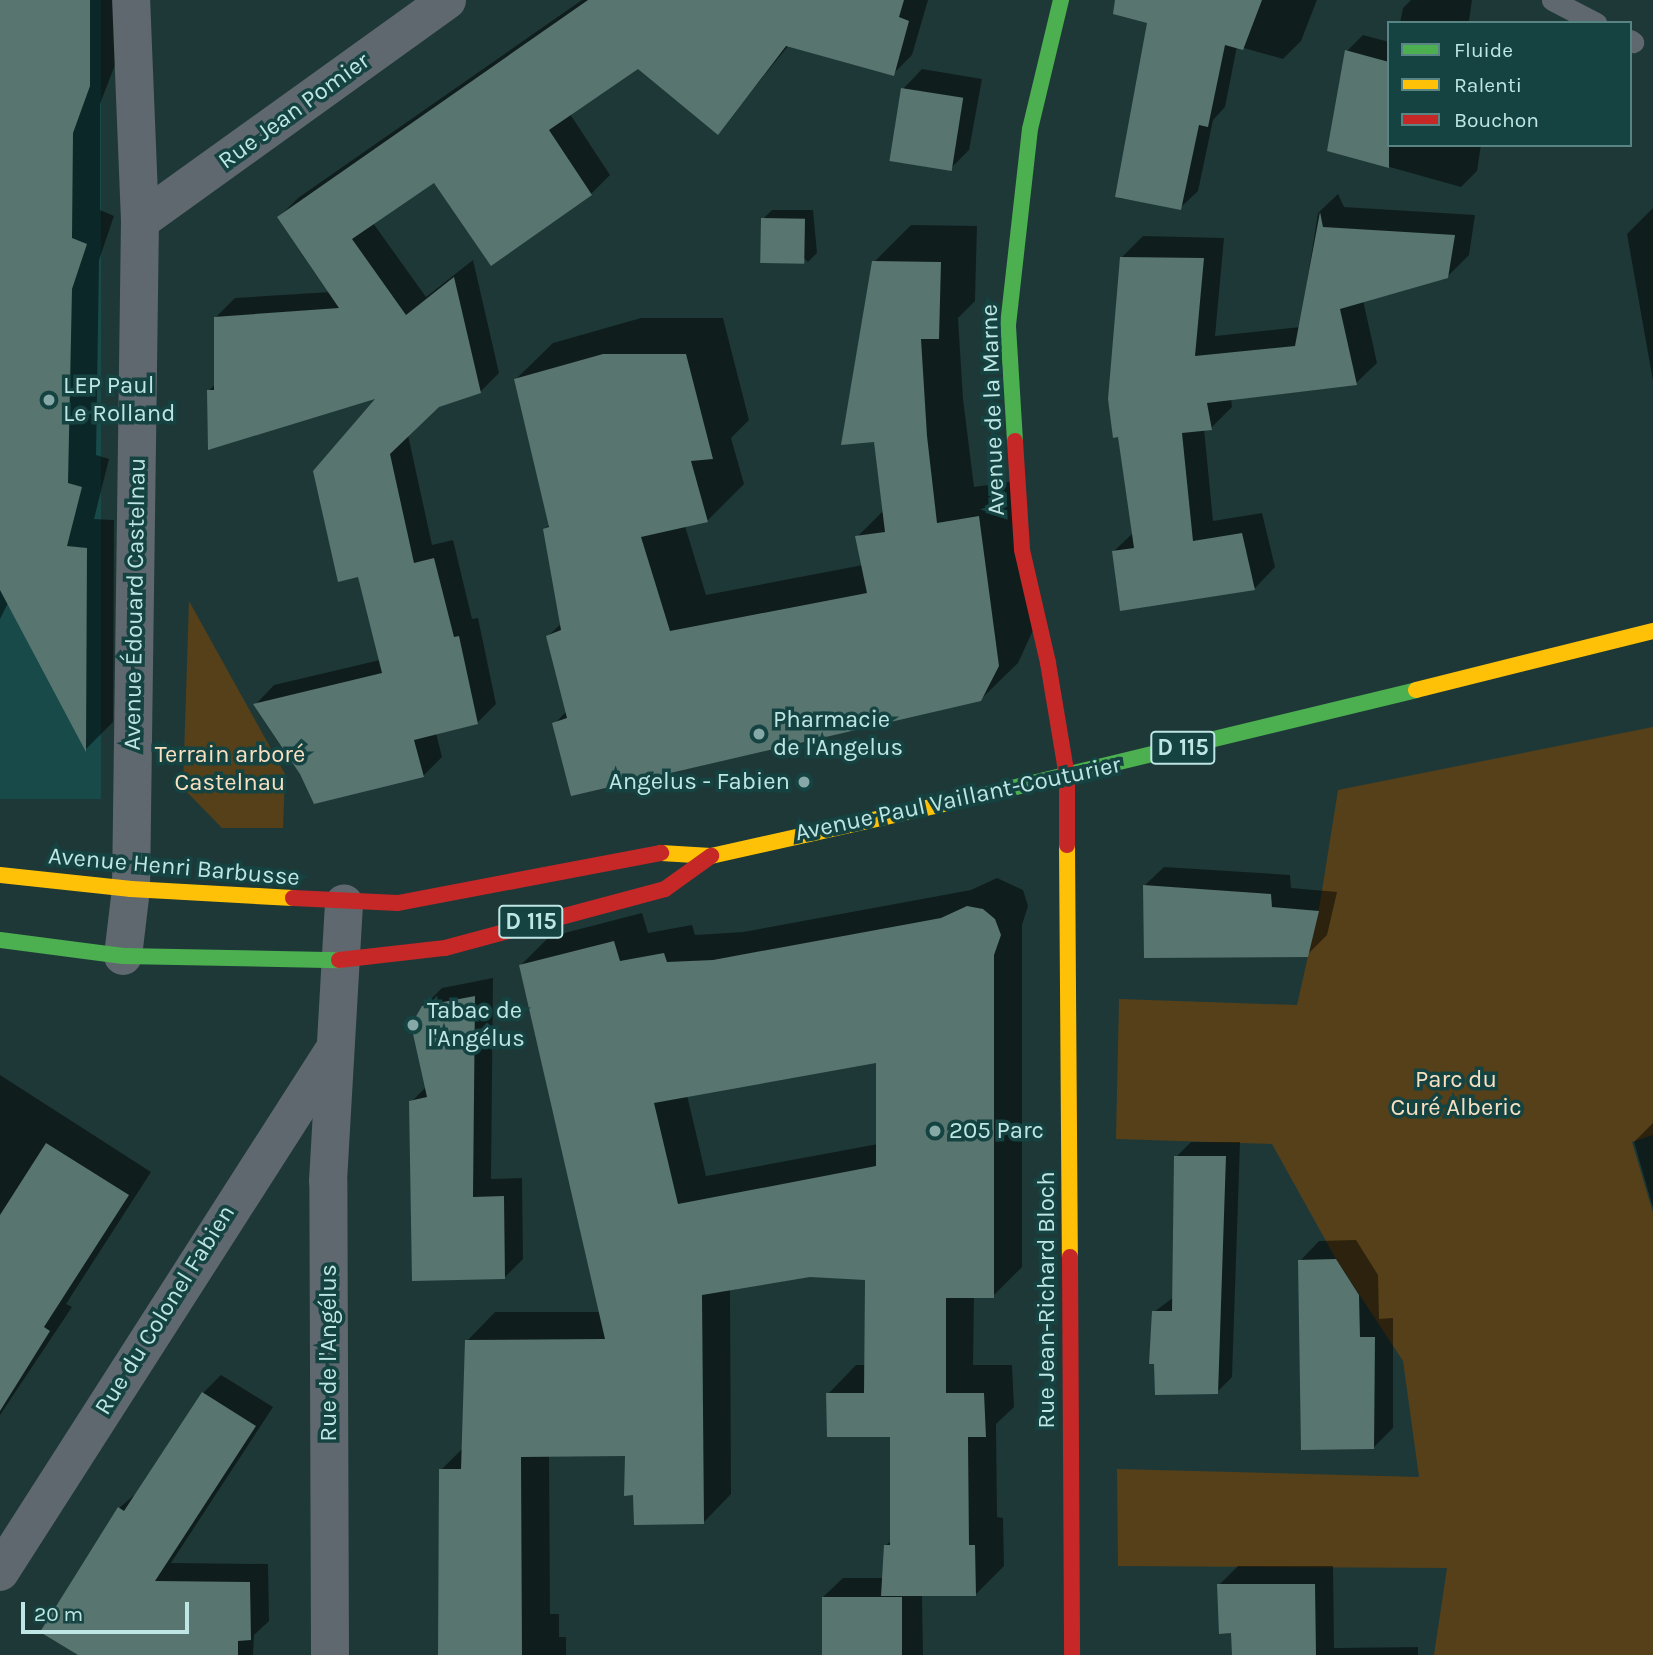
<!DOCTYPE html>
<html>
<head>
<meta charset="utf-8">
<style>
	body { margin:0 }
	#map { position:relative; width:1653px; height:1655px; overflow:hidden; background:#1e3838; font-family:Karla,sans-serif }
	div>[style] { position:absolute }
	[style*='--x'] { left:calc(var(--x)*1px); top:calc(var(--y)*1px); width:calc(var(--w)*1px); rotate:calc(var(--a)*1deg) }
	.built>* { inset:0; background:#174a49; transform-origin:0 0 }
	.green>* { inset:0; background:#554019 }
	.shadow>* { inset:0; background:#0007 }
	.building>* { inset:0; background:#587570; transform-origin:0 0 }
	.lane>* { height:21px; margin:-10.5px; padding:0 10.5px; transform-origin:10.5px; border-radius:10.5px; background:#5f686e }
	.street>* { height:38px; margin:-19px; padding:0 19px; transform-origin:19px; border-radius:19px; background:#5f686e }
	.fast>* { height:16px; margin:-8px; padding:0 8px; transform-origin:8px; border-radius:8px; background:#4caf50 }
	.slow>* { height:16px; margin:-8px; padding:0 8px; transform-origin:8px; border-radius:8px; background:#ffc107 }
	.jam>* { height:16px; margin:-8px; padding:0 8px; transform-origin:8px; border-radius:8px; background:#c62828 }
	.dots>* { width:19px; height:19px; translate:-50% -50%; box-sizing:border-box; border:4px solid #144342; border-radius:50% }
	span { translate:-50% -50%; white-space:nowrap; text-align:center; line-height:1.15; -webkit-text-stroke:7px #144342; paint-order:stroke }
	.shield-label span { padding:2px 5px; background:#144342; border:2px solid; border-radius:5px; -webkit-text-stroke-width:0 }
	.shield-label { font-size:23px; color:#bee6e4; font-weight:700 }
	.street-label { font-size:24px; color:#bee6e4 }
	.poi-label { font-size:24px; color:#bee6e4 }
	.left { translate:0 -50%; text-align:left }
	.right { translate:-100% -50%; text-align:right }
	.park-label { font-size:24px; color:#f8e0c1 }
	.legend { position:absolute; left:1387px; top:21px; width:245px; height:126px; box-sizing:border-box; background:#144342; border:2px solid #588483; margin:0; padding:9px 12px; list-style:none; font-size:21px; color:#bee6e4 }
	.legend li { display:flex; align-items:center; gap:14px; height:35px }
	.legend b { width:35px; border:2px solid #588483 }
	.scale { position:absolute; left:21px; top:1602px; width:168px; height:32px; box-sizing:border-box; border:4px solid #bee6e4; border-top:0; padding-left:9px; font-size:21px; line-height:24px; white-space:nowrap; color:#bee6e4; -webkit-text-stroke:5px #144342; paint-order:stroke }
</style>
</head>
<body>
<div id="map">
	<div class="built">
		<i style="left:0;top:0;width:101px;height:799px"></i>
	</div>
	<div class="green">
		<i style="clip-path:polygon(189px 601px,285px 774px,283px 828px,222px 828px,183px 788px)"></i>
		<i style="clip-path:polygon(1653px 727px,1653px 1135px,1632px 1142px,1653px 1213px,1653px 1655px,1434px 1655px,1447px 1568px,1118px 1566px,1117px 1469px,1419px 1477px,1403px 1361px,1336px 1259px,1272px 1144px,1116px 1139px,1119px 999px,1297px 1005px,1320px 903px,1338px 790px)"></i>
	</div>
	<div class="shadow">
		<i style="clip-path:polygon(0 0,118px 0,118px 57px,100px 104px,100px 210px,114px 216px,99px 260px,96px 455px,109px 459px,94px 519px,114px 520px,113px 722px,86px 749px,9px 601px,0 619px)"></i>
		<i style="clip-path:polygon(582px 0,928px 0,912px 55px,893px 74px,789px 45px,718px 132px,639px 67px,570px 114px,610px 175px,591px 194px,435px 180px,373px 223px,426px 297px,473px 260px,499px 373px,480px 392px,438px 406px,408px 435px,432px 545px,453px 540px,472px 619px,478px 618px,496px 704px,477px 723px,436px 733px,442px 757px,423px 776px,301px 773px,256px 704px,274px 685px,380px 660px,380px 395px,209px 391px,215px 384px,216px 317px,235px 298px,330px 292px,279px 217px,298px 198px)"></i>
		<i style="clip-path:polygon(1158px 0,1317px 0,1301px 41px,1283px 59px,1237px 46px,1225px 107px,1213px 120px,1198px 191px,1180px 208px,1118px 198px,1148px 23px)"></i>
		<i style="clip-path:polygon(1411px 0,1472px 0,1469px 21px,1485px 23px,1400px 23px,1403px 8px)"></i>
		<i style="clip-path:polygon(1363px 35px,1389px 42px,1389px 145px,1481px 145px,1477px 171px,1461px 187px,1329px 150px,1347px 51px)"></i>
		<i style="clip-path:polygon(922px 69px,982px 79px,969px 150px,950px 169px,903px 89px)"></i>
		<i style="clip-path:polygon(1338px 194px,1344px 207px,1475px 215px,1469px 255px,1448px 276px,1363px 300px,1377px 363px,1356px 383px,1231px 398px,1232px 407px,1211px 428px,1204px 429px,1213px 521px,1262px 513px,1275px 567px,1255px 588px,1121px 609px,1114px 551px,1134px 532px,1122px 257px,1143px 236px,1224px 238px,1215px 336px,1300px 327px,1318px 213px)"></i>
		<i style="clip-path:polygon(1653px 208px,1653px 381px,1627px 234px)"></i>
		<i style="clip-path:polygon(772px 210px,813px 210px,817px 253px,808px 262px,763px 219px)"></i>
		<i style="clip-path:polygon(911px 225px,977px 226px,975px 301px,958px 318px,963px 399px,974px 487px,1015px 481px,1034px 628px,1018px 663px,980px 700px,554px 724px,567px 711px,548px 636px,562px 623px,545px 529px,550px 524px,516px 379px,553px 343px,641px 318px,723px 318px,749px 420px,731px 438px,744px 484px,707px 521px,685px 526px,706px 595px,863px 565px,857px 537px,884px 510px,874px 262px)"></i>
		<i style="clip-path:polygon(1164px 867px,1290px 875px,1291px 888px,1337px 892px,1327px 935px,1307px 955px,1144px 886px)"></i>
		<i style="clip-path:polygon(evenodd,997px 878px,1023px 890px,1028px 906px,1022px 925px,1022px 1267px,993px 1296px,974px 1296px,973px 1365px,1012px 1365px,1014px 1407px,996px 1424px,997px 1517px,1003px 1518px,1004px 1566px,975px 1595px,922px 1595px,923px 1655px,825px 1655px,823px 1597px,843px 1578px,884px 1578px,885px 1546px,892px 1540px,891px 1435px,828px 1394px,856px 1365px,866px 1365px,867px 1279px,810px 1275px,730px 1288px,731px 1494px,703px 1523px,635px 1494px,626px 1454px,549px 1455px,550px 1614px,559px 1614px,559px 1637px,566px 1637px,566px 1655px,442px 1655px,441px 1470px,464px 1447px,467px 1341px,495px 1312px,600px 1312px,521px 965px,549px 937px,642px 913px,648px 933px,692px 925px,695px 935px,743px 932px,971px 890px,997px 878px,878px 1061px,878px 1144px,706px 1176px,687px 1095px,878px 1061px)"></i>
		<i style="clip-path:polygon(493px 978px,491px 1179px,522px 1178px,523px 1259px,504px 1278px,411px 1102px,427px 1086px,423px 1007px,442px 988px)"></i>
		<i style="clip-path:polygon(0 1075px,151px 1172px,66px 1304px,72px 1307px,0 1415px)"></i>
		<i style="clip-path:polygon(1653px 1123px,1653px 1208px,1634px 1142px)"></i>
		<i style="clip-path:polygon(1191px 1142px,1240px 1142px,1232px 1377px,1217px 1392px,1154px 1312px,1174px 1297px,1176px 1157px)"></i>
		<i style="clip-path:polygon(1356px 1240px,1378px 1275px,1379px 1319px,1393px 1318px,1393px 1428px,1373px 1448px,1300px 1261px,1319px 1241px)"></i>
		<i style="clip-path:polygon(221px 1375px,273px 1407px,171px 1563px,268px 1564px,269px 1621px,254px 1635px,253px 1655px,82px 1655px,119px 1508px,139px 1491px,203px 1393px)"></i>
		<i style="clip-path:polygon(1238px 1566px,1333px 1566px,1334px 1648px,1418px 1647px,1418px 1655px,1234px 1655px,1233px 1631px,1219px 1585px)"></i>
	</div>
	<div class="building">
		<i style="clip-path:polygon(0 0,90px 0,90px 86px,73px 133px,72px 238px,87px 244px,72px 289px,68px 483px,82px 487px,67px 546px,87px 548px,86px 752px,0 590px)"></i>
		<i style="clip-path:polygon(588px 0,904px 0,899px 17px,909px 21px,894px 76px,786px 46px,718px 135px,638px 69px,549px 130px,592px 195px,491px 266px,434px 183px,352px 239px,406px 315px,454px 277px,481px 393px,439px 407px,390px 454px,414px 563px,434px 558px,454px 637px,459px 636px,478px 724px,414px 740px,424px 777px,314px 804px,300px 774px,253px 704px,382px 673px,358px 577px,338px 582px,313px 471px,375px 399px,208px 450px,207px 390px,214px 390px,214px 317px,339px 308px,277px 217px)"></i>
		<i style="clip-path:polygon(1115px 0,1262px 0,1243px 50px,1225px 45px,1208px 127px,1199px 125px,1181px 210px,1115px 197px,1147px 23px,1113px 14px)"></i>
		<i style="clip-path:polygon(1345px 50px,1389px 62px,1389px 168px,1327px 151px)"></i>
		<i style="left:901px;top:88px;width:63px;height:74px;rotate:9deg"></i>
		<i style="clip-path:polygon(1320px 212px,1323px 227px,1455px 235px,1448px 278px,1340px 309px,1357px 385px,1207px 403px,1212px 430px,1182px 433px,1193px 541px,1242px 533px,1255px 590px,1120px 611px,1112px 551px,1134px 548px,1118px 437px,1113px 438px,1108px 399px,1120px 257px,1204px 258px,1195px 356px,1295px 346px)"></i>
		<i style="left:761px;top:218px;width:44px;height:45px;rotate:1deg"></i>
		<i style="clip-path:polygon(872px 261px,941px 262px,939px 339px,921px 339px,927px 436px,937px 523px,979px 516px,999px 666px,981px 701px,571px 796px,552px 723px,567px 718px,546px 636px,561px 630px,543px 529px,549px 527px,514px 379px,603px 354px,686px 354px,713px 459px,691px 461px,708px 522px,641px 537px,670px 631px,867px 593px,855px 536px,885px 532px,874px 442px,841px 445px)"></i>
		<i style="clip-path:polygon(1143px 885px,1271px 894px,1272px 907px,1319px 911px,1308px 957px,1144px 958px)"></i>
		<i style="clip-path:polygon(evenodd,967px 906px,983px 909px,995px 919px,1001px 935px,994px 955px,994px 1298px,946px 1298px,946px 1393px,984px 1393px,986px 1437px,968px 1437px,969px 1545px,975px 1545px,976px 1596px,881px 1596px,884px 1545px,890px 1545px,890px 1437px,827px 1437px,826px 1393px,864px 1393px,865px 1280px,810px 1277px,702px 1295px,704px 1524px,634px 1525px,633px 1495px,624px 1496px,625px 1456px,521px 1457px,522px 1655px,438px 1655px,439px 1469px,461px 1469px,465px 1340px,605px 1339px,519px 965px,614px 941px,620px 961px,664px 953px,667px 962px,713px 960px,941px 918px,967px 906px,876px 1063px,876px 1166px,678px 1204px,654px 1103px,876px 1063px)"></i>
		<i style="clip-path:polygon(475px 996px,473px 1197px,504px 1196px,505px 1279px,412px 1281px,409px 1101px,427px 1097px,411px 1025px,422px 1006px)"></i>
		<i style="clip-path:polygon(46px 1143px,129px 1195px,44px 1327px,50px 1331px,0 1411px,0 1215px)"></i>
		<i style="clip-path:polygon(1174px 1156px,1226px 1156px,1218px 1394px,1155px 1395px,1154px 1364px,1149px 1364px,1152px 1311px,1172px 1311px)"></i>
		<i style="clip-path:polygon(1336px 1259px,1359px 1295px,1360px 1337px,1375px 1337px,1374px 1449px,1301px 1450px,1298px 1260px)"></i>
		<i style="clip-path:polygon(202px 1392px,256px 1426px,155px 1581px,250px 1582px,251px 1640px,238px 1641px,238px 1655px,78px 1655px,40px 1632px,118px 1507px,124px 1511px)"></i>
		<i style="clip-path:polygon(1217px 1584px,1315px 1584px,1316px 1655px,1232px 1655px,1231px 1633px,1219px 1634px)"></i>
		<i style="left:822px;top:1597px;width:80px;height:58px"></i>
	</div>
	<div class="lane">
		<i style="--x:1552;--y:0;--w:50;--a:27.6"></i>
		<i style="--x:1630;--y:40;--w:4;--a:34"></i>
	</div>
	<div class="street">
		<i style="--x:140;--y:221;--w:378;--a:-35.7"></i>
		<i style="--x:123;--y:956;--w:67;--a:-83.2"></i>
		<i style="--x:131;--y:889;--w:668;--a:-89.23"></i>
		<i style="--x:140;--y:221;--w:221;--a:-92.3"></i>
		<i style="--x:0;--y:1572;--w:620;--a:-57.39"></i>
		<i style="--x:330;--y:1655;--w:474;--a:-90.2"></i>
		<i style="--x:328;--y:1181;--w:278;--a:-86.7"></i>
	</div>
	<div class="fast">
		<i style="--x:1015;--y:441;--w:116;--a:-93.5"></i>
		<i style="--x:1008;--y:325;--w:197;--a:-83.6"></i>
		<i style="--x:1030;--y:129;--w:133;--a:-76.5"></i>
		<i style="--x:962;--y:800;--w:467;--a:-13.6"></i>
		<i style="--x:0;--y:940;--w:124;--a:7.4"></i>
		<i style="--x:123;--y:956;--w:216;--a:1.1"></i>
	</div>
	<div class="slow">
		<i style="--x:1416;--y:690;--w:244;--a:-14"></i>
		<i style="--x:1067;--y:845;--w:412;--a:89.6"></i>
		<i style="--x:661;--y:853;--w:50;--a:3.4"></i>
		<i style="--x:711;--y:856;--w:257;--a:-12.6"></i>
		<i style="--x:0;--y:875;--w:132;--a:6.1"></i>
		<i style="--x:131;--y:889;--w:162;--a:3.2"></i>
	</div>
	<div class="jam">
		<i style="--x:1015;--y:441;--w:109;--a:86.3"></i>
		<i style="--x:1022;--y:550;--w:116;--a:77"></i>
		<i style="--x:1048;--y:663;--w:116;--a:80.5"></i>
		<i style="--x:1067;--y:777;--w:68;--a:90"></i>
		<i style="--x:293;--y:898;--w:105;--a:2.7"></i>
		<i style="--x:398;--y:903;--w:268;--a:-10.8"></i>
		<i style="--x:339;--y:960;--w:107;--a:-6.5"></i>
		<i style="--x:445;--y:948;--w:228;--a:-15"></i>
		<i style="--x:665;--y:889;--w:57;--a:-35.7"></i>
		<i style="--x:1070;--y:1257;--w:398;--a:89.7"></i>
	</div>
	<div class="dots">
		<i style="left:49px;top:400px;background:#86a9a8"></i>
		<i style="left:759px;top:734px;background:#86a9a8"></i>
		<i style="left:804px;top:782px;background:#86a9a8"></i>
		<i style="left:413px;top:1025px;background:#86a9a8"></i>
		<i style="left:935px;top:1131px;background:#86a9a8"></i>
	</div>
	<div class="shield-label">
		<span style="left:1183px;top:748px">D 115</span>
		<span style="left:531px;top:922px">D 115</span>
	</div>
	<div class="street-label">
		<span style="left:294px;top:111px;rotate:-36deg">Rue Jean Pomier</span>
		<span style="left:993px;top:410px;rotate:-92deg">Avenue de la Marne</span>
		<span style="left:135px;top:604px;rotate:-89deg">Avenue Édouard Castelnau</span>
		<span style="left:958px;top:799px;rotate:-12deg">Avenue Paul Vaillant-Couturier</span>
		<span style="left:174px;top:867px;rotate:5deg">Avenue Henri Barbusse</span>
		<span style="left:1047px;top:1300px;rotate:-90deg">Rue Jean-Richard Bloch</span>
		<span style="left:165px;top:1310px;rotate:-58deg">Rue du Colonel Fabien</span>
		<span style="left:329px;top:1353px;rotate:-90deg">Rue de l'Angélus</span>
	</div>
	<div class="poi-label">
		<span class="left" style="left:63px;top:400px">LEP Paul<br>Le Rolland</span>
		<span class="left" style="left:773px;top:734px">Pharmacie<br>de l'Angelus</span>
		<span class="right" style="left:790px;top:782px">Angelus - Fabien</span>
		<span class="left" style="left:427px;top:1025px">Tabac de<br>l'Angélus</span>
		<span class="left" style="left:949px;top:1131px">205 Parc</span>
	</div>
	<div class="park-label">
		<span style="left:230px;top:769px">Terrain arboré<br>Castelnau</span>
		<span style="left:1456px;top:1094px">Parc du<br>Curé Alberic</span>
	</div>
	<ul class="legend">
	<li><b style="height:9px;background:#4caf50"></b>Fluide</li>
	<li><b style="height:9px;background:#ffc107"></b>Ralenti</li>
	<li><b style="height:9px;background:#c62828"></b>Bouchon</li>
	</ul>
	<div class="scale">20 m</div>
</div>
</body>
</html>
